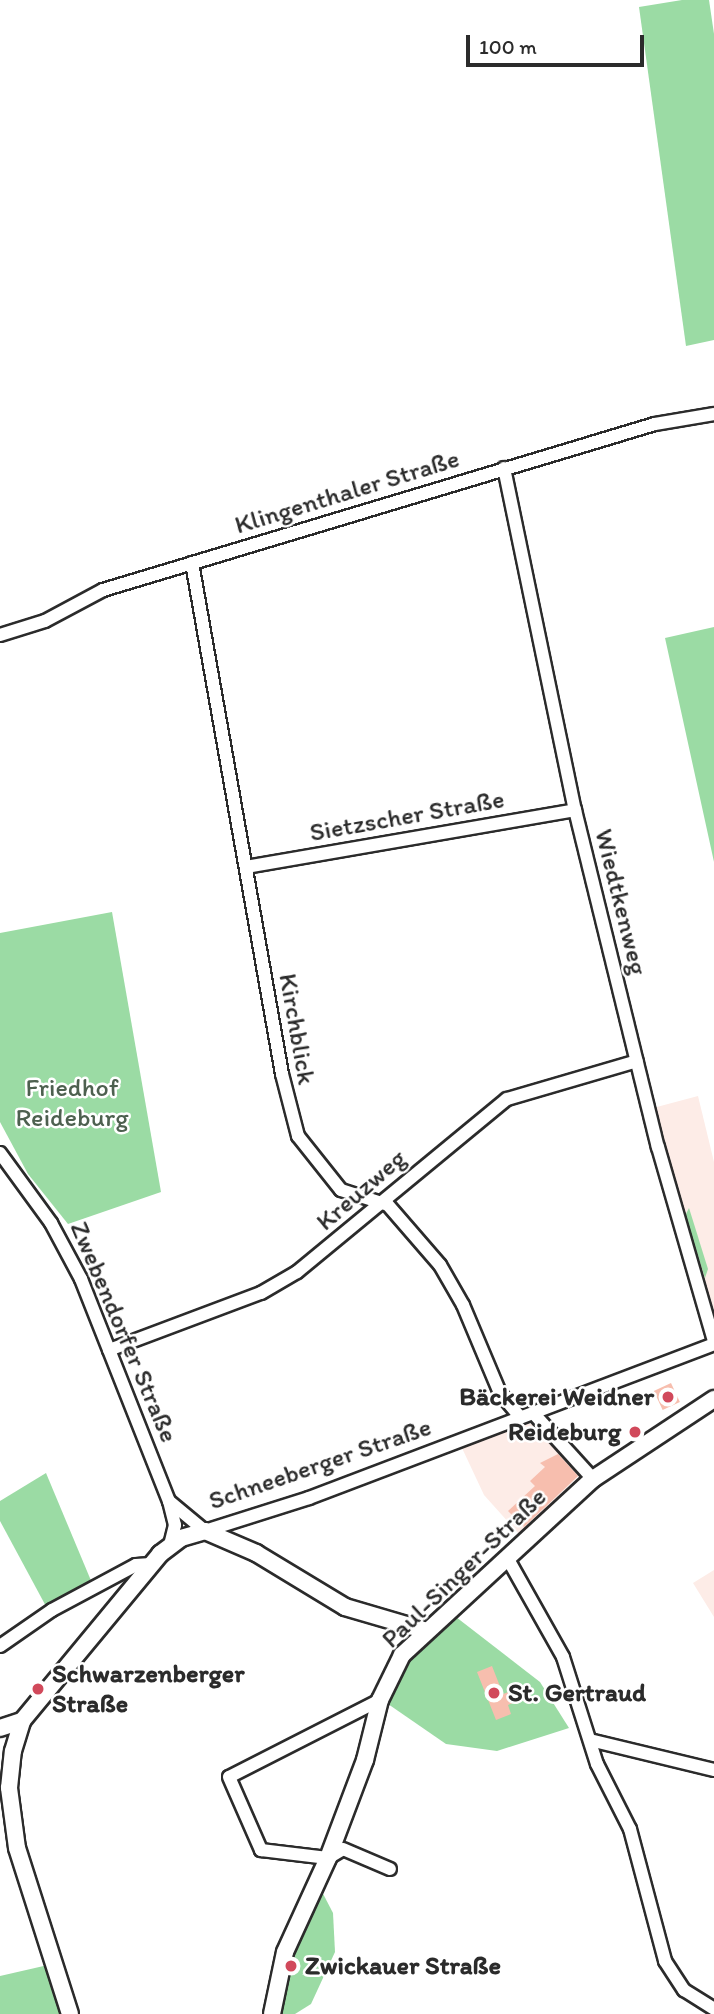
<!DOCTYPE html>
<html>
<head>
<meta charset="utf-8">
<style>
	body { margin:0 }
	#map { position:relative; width:714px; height:2014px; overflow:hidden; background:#fff; font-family:Itim,sans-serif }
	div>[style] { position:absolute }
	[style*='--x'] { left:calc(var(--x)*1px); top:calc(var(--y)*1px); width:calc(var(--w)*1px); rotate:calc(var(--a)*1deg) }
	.built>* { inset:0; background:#fdece7 }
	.green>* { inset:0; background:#9bdba4 }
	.building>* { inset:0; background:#f7beae; transform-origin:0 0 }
	.roads { filter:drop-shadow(2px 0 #2b2b2b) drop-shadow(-2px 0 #2b2b2b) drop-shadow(0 2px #2b2b2b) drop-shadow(0 -2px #2b2b2b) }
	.minor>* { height:12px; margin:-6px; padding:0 6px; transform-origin:6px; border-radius:6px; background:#fff }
	.tertiary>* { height:16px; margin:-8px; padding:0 8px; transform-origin:8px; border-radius:8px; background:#fff }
	.dots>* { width:19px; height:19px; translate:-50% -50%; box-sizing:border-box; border:4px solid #fff; border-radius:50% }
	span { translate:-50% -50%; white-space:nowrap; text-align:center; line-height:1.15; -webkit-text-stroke:5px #fff; paint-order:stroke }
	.street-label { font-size:26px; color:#2b2b2b }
	.park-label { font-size:26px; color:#4d604f }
	.poi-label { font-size:26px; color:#2b2b2b; font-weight:700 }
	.right { translate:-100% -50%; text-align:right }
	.left { translate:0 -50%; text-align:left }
	.scale { position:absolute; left:466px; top:35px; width:178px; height:32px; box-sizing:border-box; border:4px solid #2b2b2b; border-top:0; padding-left:9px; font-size:21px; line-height:24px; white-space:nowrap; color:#2b2b2b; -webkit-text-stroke:5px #fff; paint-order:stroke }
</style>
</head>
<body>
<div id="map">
	<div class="built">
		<i style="clip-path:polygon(698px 1096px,714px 1162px,714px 1323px,653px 1108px)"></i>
		<i style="clip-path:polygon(523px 1424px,533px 1424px,581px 1474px,519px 1534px,484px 1495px,462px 1448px)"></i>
		<i style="clip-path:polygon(714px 1570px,714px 1617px,693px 1583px)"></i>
	</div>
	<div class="green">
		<i style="clip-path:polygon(682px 0,709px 0,714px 34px,714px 340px,686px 346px,639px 7px)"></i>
		<i style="clip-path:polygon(714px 627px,714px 862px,665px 638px)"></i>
		<i style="clip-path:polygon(112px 912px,161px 1192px,68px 1224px,28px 1174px,0 1122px,0 933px)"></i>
		<i style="clip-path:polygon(689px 1208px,708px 1269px,705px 1278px,685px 1216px)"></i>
		<i style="clip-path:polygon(46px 1473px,92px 1583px,48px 1610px,0 1521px,0 1501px)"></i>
		<i style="clip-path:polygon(456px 1617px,540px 1682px,569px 1728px,497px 1751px,446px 1744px,388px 1704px,406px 1663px)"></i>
		<i style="clip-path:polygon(319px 1886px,333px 1913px,335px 1952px,311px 2004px,295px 2014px,273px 2014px)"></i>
		<i style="clip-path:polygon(48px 1965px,61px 2014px,0 2014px,0 1976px)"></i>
	</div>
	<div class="building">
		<i style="left:671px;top:1383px;width:21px;height:19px;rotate:65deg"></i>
		<i style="clip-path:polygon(558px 1454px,578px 1476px,524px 1527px,508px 1511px,535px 1486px,530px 1481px,545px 1467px,540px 1463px)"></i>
		<i style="clip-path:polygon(492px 1666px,503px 1694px,511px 1691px,515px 1702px,508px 1705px,511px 1714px,496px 1720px,477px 1672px)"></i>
	</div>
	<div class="roads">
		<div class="minor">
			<i style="--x:504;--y:468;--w:349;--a:78.3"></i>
			<i style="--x:575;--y:810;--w:347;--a:76.2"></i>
			<i style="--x:658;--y:1147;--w:202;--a:73.9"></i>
			<i style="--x:192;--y:563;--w:519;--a:80.01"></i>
			<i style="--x:282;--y:1074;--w:64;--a:75.5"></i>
			<i style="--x:298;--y:1136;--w:69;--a:51.5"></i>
			<i style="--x:341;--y:1190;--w:49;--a:17.7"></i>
			<i style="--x:388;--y:1205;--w:79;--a:49.1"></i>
			<i style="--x:440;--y:1265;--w:46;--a:60.1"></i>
			<i style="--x:463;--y:1305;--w:95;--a:67.2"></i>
			<i style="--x:500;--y:1393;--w:31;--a:50"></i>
			<i style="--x:0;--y:635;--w:47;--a:-17.3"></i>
			<i style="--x:45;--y:621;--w:66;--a:-28.1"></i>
			<i style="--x:103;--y:590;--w:576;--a:-16.74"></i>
			<i style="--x:655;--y:424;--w:60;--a:-9.6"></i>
			<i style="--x:246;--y:867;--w:334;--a:-9.8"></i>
			<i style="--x:0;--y:1153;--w:87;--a:53.9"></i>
			<i style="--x:51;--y:1223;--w:64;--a:61.8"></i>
			<i style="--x:81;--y:1279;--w:239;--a:68.4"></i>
			<i style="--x:169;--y:1501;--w:25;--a:76"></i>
			<i style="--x:175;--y:1525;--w:21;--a:104"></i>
			<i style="--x:109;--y:1350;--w:162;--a:-20.6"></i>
			<i style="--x:261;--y:1293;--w:42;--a:-30.3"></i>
			<i style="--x:297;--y:1272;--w:272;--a:-39.5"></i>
			<i style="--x:507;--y:1099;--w:135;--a:-16.3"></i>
			<i style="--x:535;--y:1415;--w:86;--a:47.8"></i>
			<i style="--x:169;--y:1501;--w:47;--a:39.8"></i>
			<i style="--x:205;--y:1531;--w:109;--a:-17.6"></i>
			<i style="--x:309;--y:1498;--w:433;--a:-20.8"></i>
			<i style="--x:509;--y:1561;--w:110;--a:60.6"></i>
			<i style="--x:563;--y:1657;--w:112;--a:72.4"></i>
			<i style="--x:597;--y:1764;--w:73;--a:63.1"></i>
			<i style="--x:630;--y:1829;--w:137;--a:75.1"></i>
			<i style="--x:665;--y:1961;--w:35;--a:57"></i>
			<i style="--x:684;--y:1990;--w:36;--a:32"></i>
			<i style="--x:0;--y:1646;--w:63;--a:-34.7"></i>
			<i style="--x:52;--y:1610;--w:95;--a:-28.2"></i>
			<i style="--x:136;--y:1565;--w:15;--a:-4"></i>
			<i style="--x:380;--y:1700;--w:169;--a:153"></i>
			<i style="--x:229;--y:1777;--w:80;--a:66.3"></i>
			<i style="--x:261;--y:1850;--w:67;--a:6.8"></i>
			<i style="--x:328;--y:1858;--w:17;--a:-31"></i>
			<i style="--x:343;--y:1849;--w:51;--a:23.1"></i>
			<i style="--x:594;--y:1741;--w:123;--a:13.6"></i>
		</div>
		<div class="tertiary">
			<i style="--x:0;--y:1728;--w:23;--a:-18"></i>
			<i style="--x:70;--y:2014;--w:174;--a:-107.7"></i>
			<i style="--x:17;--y:1848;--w:61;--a:-97.6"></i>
			<i style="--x:9;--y:1788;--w:37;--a:-84"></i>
			<i style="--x:13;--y:1751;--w:31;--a:-73"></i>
			<i style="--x:22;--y:1721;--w:217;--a:-50.4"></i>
			<i style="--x:160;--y:1554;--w:26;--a:-37"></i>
			<i style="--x:181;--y:1538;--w:25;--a:-16"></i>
			<i style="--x:205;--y:1531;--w:56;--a:23.3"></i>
			<i style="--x:256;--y:1553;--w:104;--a:31.2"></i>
			<i style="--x:345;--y:1607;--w:85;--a:16.3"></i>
			<i style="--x:272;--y:2014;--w:63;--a:-78.2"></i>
			<i style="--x:285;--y:1952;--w:103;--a:-65.4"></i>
			<i style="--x:328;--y:1858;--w:105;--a:-69.3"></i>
			<i style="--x:365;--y:1760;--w:62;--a:-76"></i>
			<i style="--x:380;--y:1700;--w:50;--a:-63.9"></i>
			<i style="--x:402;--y:1655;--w:260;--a:-42.7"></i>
			<i style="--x:593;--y:1479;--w:145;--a:-33.5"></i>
		</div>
	</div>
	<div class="dots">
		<i style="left:668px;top:1397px;background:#d1495b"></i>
		<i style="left:635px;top:1432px;background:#d1495b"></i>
		<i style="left:38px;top:1689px;background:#d1495b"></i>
		<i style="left:494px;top:1693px;background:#d1495b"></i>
		<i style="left:291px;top:1966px;background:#d1495b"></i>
	</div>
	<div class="street-label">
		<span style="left:347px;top:492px;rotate:-17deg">Klingenthaler Straße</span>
		<span style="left:407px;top:816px;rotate:-10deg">Sietzscher Straße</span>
		<span style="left:621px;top:902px;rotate:76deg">Wiedtkenweg</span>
		<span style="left:297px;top:1029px;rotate:80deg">Kirchblick</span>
		<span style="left:361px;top:1190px;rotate:-41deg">Kreuzweg</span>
		<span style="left:124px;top:1332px;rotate:67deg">Zwebendorfer Straße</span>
		<span style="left:320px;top:1464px;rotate:-19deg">Schneeberger Straße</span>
		<span style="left:464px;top:1568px;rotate:-44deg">Paul-Singer-Straße</span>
	</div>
	<div class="park-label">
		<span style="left:72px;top:1103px">Friedhof<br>Reideburg</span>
	</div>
	<div class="poi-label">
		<span class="right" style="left:654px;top:1397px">Bäckerei Weidner</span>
		<span class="right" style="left:621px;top:1432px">Reideburg</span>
		<span class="left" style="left:52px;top:1689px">Schwarzenberger<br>Straße</span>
		<span class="left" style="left:508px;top:1693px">St. Gertraud</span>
		<span class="left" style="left:305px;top:1966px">Zwickauer Straße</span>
	</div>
	<div class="scale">100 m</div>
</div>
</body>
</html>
